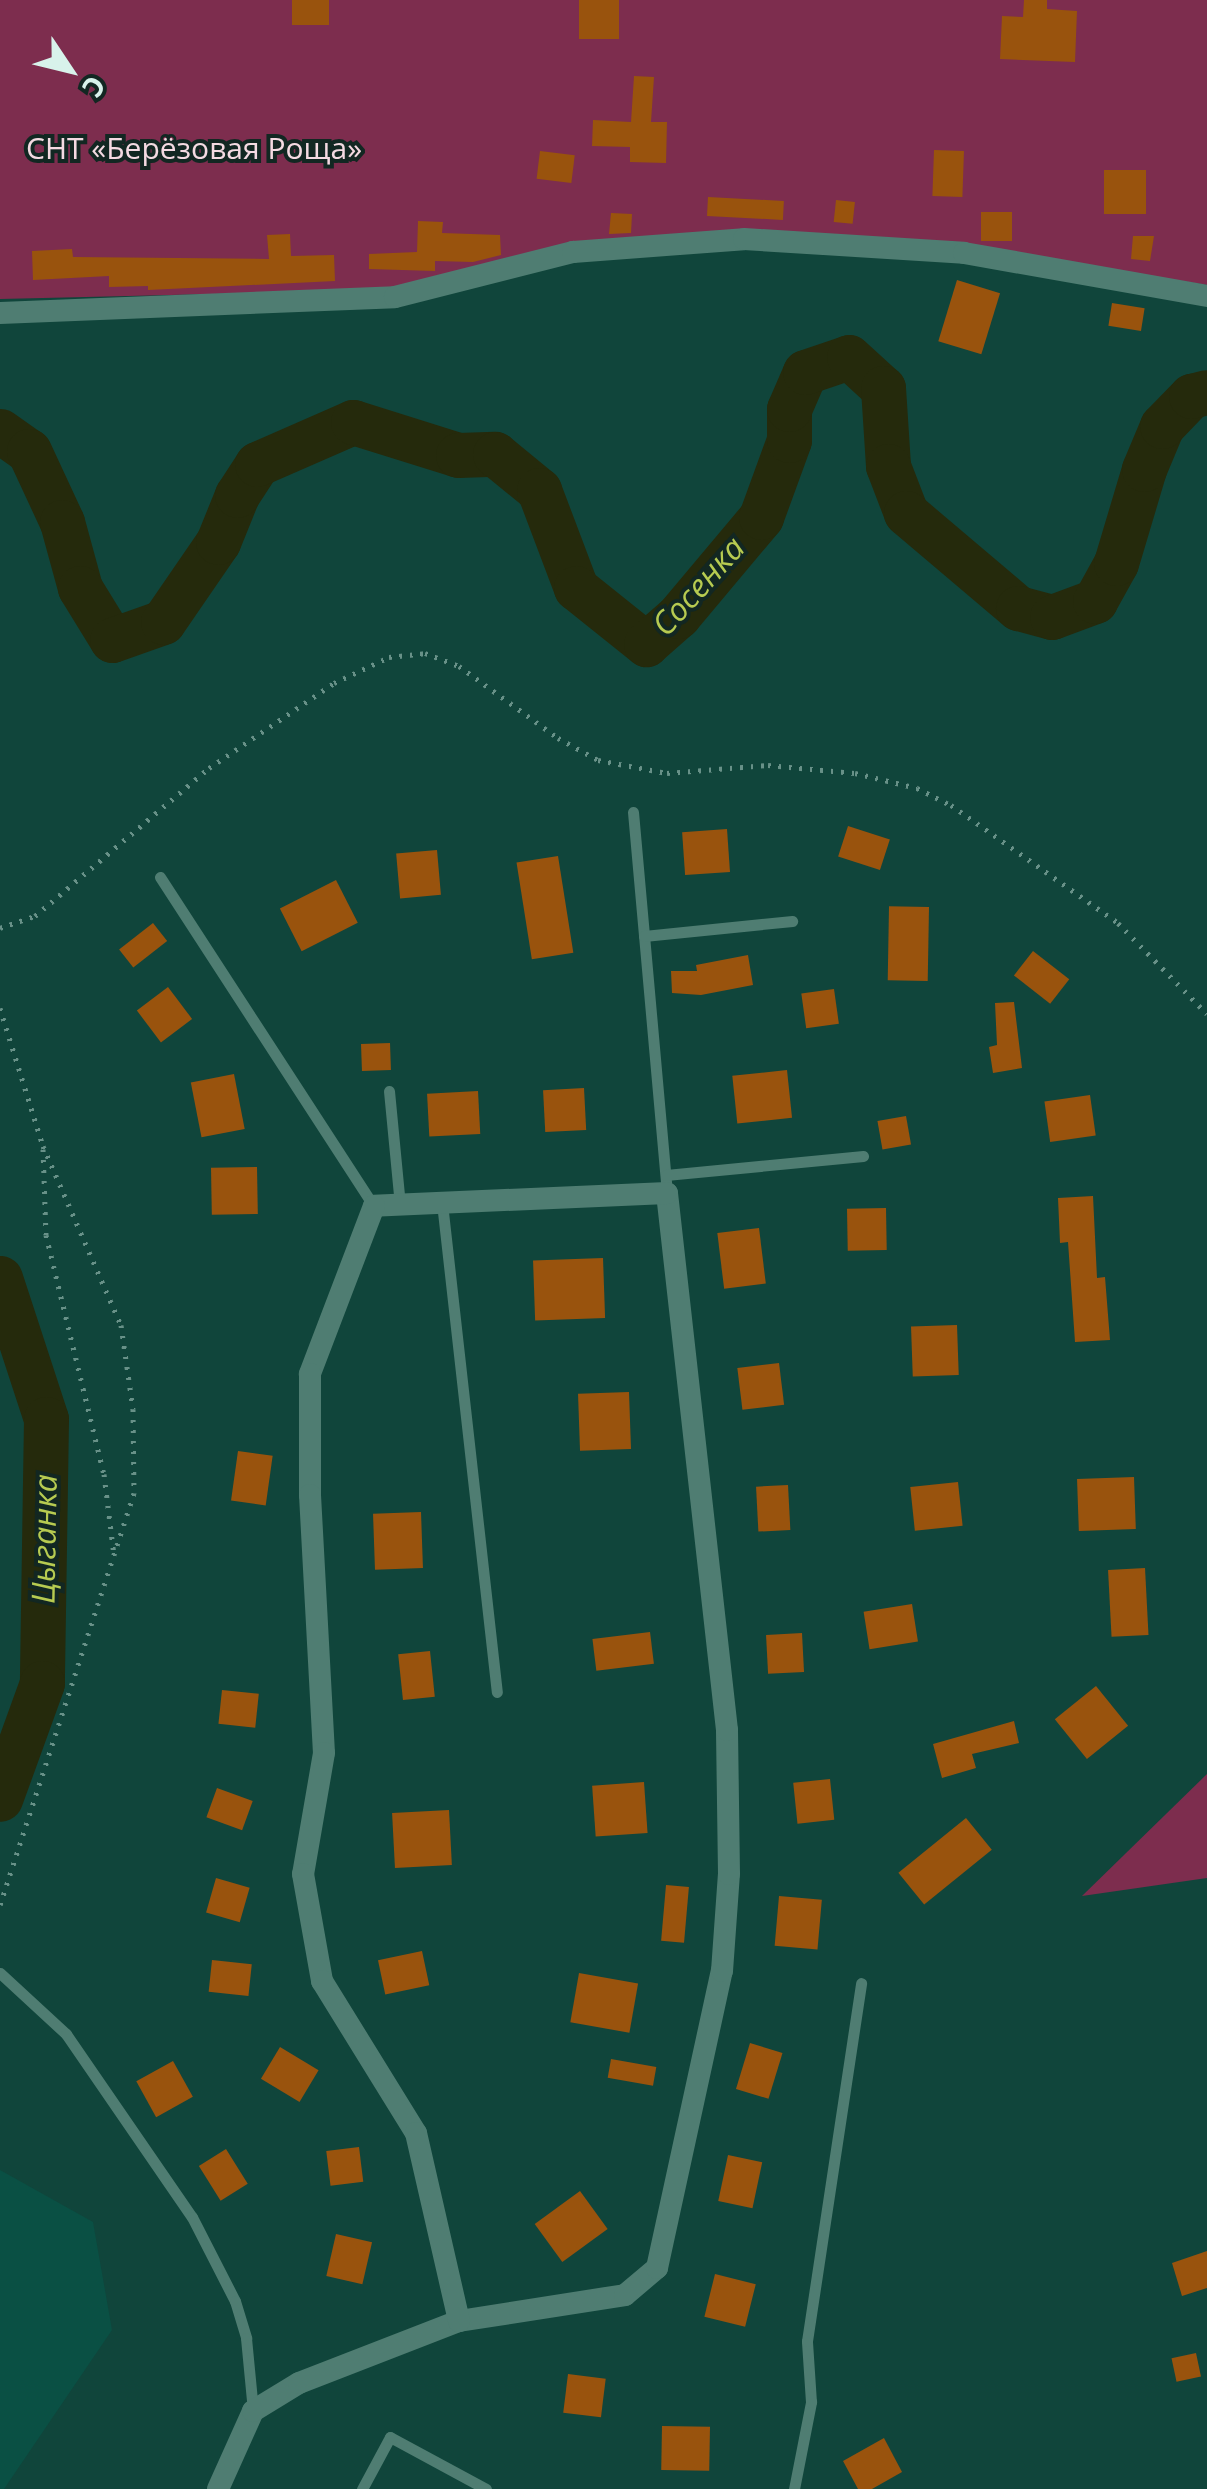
<!DOCTYPE html>
<html>
<head>
<meta charset="utf-8">
<style>
	body { margin:0 }
	#map { position:relative; width:1207px; height:2489px; overflow:hidden; background:#10453b; font-family:"Open Sans",sans-serif }
	div>[style] { position:absolute }
	[style*='--x'] { left:calc(var(--x)*1px); top:calc(var(--y)*1px); width:calc(var(--w)*1px); rotate:calc(var(--a)*1deg) }
	.built>* { inset:0; background:#0a5044 }
	.green>* { inset:0; background:#7d2d4e }
	.river>* { height:45px; margin:-22.5px; padding:0 22.5px; transform-origin:22.5px; border-radius:22.5px; background:#252a0c }
	.building>* { inset:0; background:#99530d; transform-origin:0 0 }
	.path>* { height:5px; margin-top:-2.5px; transform-origin:0; background:repeating-linear-gradient(90deg,#689188 0 2.5px,transparent 0 10.5px) }
	.service>* { height:11px; margin:-5.5px; padding:0 5.5px; transform-origin:5.5px; border-radius:5.5px; background:#4f7d72 }
	.minor>* { height:22px; margin:-11px; padding:0 11px; transform-origin:11px; border-radius:11px; background:#4f7d72 }
	span { translate:-50% -50%; white-space:nowrap; text-align:center; line-height:1.15; -webkit-text-stroke:8px #122722; paint-order:stroke }
	.park-label { font-size:30px; color:#f4dae2 }
	.water-label { font-size:32px; color:#b7cb51; font-style:italic }
	.north { position:absolute; left:20px; top:20px; width:100px; height:100px; -webkit-text-stroke:8px #122722; paint-order:stroke; rotate:125deg; font-size:28px; font-weight:700; line-height:40px; text-align:center; color:#d8f2eb }
	.north::after { content:''; display:block; margin:auto; width:35px; height:45px; background:#d8f2eb; clip-path:polygon(50% 0,100% 100%,50% 72%,0 100%) }
</style>
</head>
<body>
<div id="map">
	<div class="built">
		<i style="clip-path:polygon(0 2170px,93px 2222px,112px 2330px,4px 2489px,0 2489px)"></i>
	</div>
	<div class="green">
		<i style="clip-path:polygon(0 0,1207px 0,1207px 285px,969px 247px,659px 238px,390px 290px,0 299px)"></i>
		<i style="clip-path:polygon(1207px 1774px,1207px 1878px,1082px 1896px)"></i>
	</div>
	<div class="river">
		<i style="--x:0;--y:431;--w:35;--a:35"></i>
		<i style="--x:29;--y:451;--w:78;--a:65.1"></i>
		<i style="--x:62;--y:522;--w:68;--a:74.7"></i>
		<i style="--x:80;--y:588;--w:61;--a:58.4"></i>
		<i style="--x:112;--y:640;--w:54;--a:-19.4"></i>
		<i style="--x:163;--y:622;--w:97;--a:-55.5"></i>
		<i style="--x:218;--y:542;--w:51;--a:-68"></i>
		<i style="--x:237;--y:495;--w:37;--a:-57"></i>
		<i style="--x:257;--y:464;--w:105;--a:-23.6"></i>
		<i style="--x:353;--y:422;--w:110;--a:17.4"></i>
		<i style="--x:458;--y:455;--w:37;--a:-2"></i>
		<i style="--x:495;--y:454;--w:57;--a:39.3"></i>
		<i style="--x:539;--y:490;--w:105;--a:69.3"></i>
		<i style="--x:576;--y:588;--w:90;--a:38.7"></i>
		<i style="--x:646;--y:644;--w:43;--a:-41.2"></i>
		<i style="--x:678;--y:616;--w:129;--a:-50"></i>
		<i style="--x:761;--y:517;--w:82;--a:-70"></i>
		<i style="--x:789;--y:440;--w:31;--a:-90"></i>
		<i style="--x:789;--y:409;--w:40;--a:-66.6"></i>
		<i style="--x:805;--y:372;--w:46;--a:-18.8"></i>
		<i style="--x:849;--y:357;--w:46;--a:42.4"></i>
		<i style="--x:883;--y:388;--w:78;--a:86.3"></i>
		<i style="--x:888;--y:466;--w:50;--a:69"></i>
		<i style="--x:906;--y:513;--w:147;--a:40.3"></i>
		<i style="--x:1018;--y:608;--w:35;--a:15"></i>
		<i style="--x:1052;--y:617;--w:46;--a:-20.4"></i>
		<i style="--x:1095;--y:601;--w:43;--a:-61.1"></i>
		<i style="--x:1116;--y:563;--w:98;--a:-73.4"></i>
		<i style="--x:1144;--y:469;--w:47;--a:-67.3"></i>
		<i style="--x:1162;--y:426;--w:42;--a:-46"></i>
		<i style="--x:1191;--y:396;--w:16;--a:-14"></i>
		<i style="--x:0;--y:1278;--w:148;--a:71.9"></i>
		<i style="--x:46;--y:1419;--w:264;--a:90.9"></i>
		<i style="--x:42;--y:1683;--w:123;--a:109.9"></i>
	</div>
	<div class="building">
		<i style="left:292px;top:0;width:37px;height:25px"></i>
		<i style="left:579px;top:0;width:40px;height:39px"></i>
		<i style="clip-path:polygon(1024px 0,1047px 0,1047px 9px,1077px 11px,1075px 62px,1000px 59px,1002px 16px,1023px 17px)"></i>
		<i style="clip-path:polygon(634px 76px,654px 77px,651px 122px,667px 122px,666px 163px,630px 162px,630px 147px,592px 146px,593px 120px,631px 122px)"></i>
		<i style="left:934px;top:150px;width:30px;height:46px;rotate:2deg"></i>
		<i style="left:540px;top:151px;width:35px;height:28px;rotate:7deg"></i>
		<i style="left:1104px;top:170px;width:42px;height:44px"></i>
		<i style="left:708px;top:197px;width:76px;height:19px;rotate:3deg"></i>
		<i style="left:836px;top:200px;width:19px;height:22px;rotate:6deg"></i>
		<i style="left:981px;top:212px;width:31px;height:29px"></i>
		<i style="clip-path:polygon(611px 213px,632px 214px,631px 233px,609px 234px)"></i>
		<i style="clip-path:polygon(418px 221px,443px 222px,442px 233px,500px 235px,501px 255px,473px 262px,435px 261px,435px 271px,369px 269px,369px 254px,417px 252px)"></i>
		<i style="clip-path:polygon(290px 234px,291px 256px,334px 255px,335px 281px,148px 290px,148px 286px,109px 287px,109px 276px,33px 280px,32px 251px,72px 249px,73px 257px,269px 259px,267px 235px)"></i>
		<i style="clip-path:polygon(1133px 236px,1154px 236px,1150px 261px,1131px 259px)"></i>
		<i style="left:957px;top:280px;width:45px;height:64px;rotate:17deg"></i>
		<i style="left:1112px;top:303px;width:33px;height:23px;rotate:9deg"></i>
		<i style="left:848px;top:826px;width:44px;height:32px;rotate:18deg"></i>
		<i style="left:727px;top:829px;width:43px;height:45px;rotate:86deg"></i>
		<i style="left:437px;top:850px;width:45px;height:41px;rotate:85deg"></i>
		<i style="left:558px;top:856px;width:98px;height:42px;rotate:81deg"></i>
		<i style="left:336px;top:880px;width:48px;height:63px;rotate:63deg"></i>
		<i style="left:929px;top:907px;width:74px;height:40px;rotate:91deg"></i>
		<i style="left:153px;top:923px;width:23px;height:43px;rotate:52deg"></i>
		<i style="left:1033px;top:951px;width:46px;height:31px;rotate:38deg"></i>
		<i style="clip-path:polygon(748px 955px,753px 985px,701px 995px,672px 993px,671px 971px,697px 971px,696px 965px)"></i>
		<i style="left:168px;top:987px;width:40px;height:39px;rotate:53deg"></i>
		<i style="left:834px;top:989px;width:35px;height:33px;rotate:82deg"></i>
		<i style="clip-path:polygon(1014px 1002px,1022px 1068px,993px 1073px,989px 1047px,997px 1045px,995px 1003px)"></i>
		<i style="left:390px;top:1043px;width:27px;height:29px;rotate:88deg"></i>
		<i style="left:787px;top:1070px;width:48px;height:55px;rotate:84deg"></i>
		<i style="left:234px;top:1074px;width:56px;height:44px;rotate:79deg"></i>
		<i style="left:584px;top:1088px;width:42px;height:41px;rotate:87deg"></i>
		<i style="left:478px;top:1091px;width:43px;height:51px;rotate:87deg"></i>
		<i style="left:1090px;top:1095px;width:41px;height:46px;rotate:82deg"></i>
		<i style="left:906px;top:1116px;width:29px;height:29px;rotate:80deg"></i>
		<i style="left:257px;top:1167px;width:47px;height:46px;rotate:89deg"></i>
		<i style="clip-path:polygon(1093px 1196px,1097px 1278px,1105px 1277px,1110px 1340px,1075px 1342px,1068px 1242px,1060px 1243px,1058px 1198px)"></i>
		<i style="left:886px;top:1208px;width:42px;height:39px;rotate:89deg"></i>
		<i style="left:759px;top:1228px;width:56px;height:42px;rotate:83deg"></i>
		<i style="left:603px;top:1258px;width:60px;height:70px;rotate:88deg"></i>
		<i style="left:957px;top:1325px;width:50px;height:46px;rotate:88deg"></i>
		<i style="left:779px;top:1363px;width:42px;height:42px;rotate:83deg"></i>
		<i style="left:629px;top:1392px;width:57px;height:51px;rotate:88deg"></i>
		<i style="left:238px;top:1451px;width:35px;height:50px;rotate:8deg"></i>
		<i style="left:1134px;top:1477px;width:52px;height:57px;rotate:88deg"></i>
		<i style="left:958px;top:1482px;width:44px;height:48px;rotate:84deg"></i>
		<i style="left:788px;top:1485px;width:45px;height:32px;rotate:87deg"></i>
		<i style="left:421px;top:1512px;width:56px;height:48px;rotate:88deg"></i>
		<i style="left:1145px;top:1568px;width:67px;height:37px;rotate:87deg"></i>
		<i style="left:912px;top:1604px;width:38px;height:49px;rotate:81deg"></i>
		<i style="left:650px;top:1632px;width:32px;height:58px;rotate:83deg"></i>
		<i style="left:802px;top:1633px;width:39px;height:36px;rotate:87deg"></i>
		<i style="left:430px;top:1651px;width:46px;height:32px;rotate:84deg"></i>
		<i style="left:1096px;top:1686px;width:51px;height:53px;rotate:51deg"></i>
		<i style="left:222px;top:1690px;width:37px;height:34px;rotate:6deg"></i>
		<i style="clip-path:polygon(1014px 1721px,1019px 1743px,972px 1754px,976px 1768px,942px 1778px,933px 1744px)"></i>
		<i style="left:830px;top:1779px;width:41px;height:37px;rotate:84deg"></i>
		<i style="left:644px;top:1782px;width:51px;height:52px;rotate:86deg"></i>
		<i style="left:217px;top:1788px;width:38px;height:31px;rotate:20deg"></i>
		<i style="left:449px;top:1810px;width:55px;height:57px;rotate:87deg"></i>
		<i style="left:966px;top:1818px;width:41px;height:87px;rotate:51deg"></i>
		<i style="left:216px;top:1878px;width:35px;height:36px;rotate:16deg"></i>
		<i style="left:666px;top:1885px;width:23px;height:56px;rotate:5deg"></i>
		<i style="left:779px;top:1896px;width:43px;height:50px;rotate:5deg"></i>
		<i style="left:422px;top:1951px;width:35px;height:45px;rotate:78deg"></i>
		<i style="left:212px;top:1960px;width:40px;height:32px;rotate:6deg"></i>
		<i style="left:579px;top:1973px;width:60px;height:50px;rotate:10deg"></i>
		<i style="left:750px;top:2043px;width:34px;height:48px;rotate:17deg"></i>
		<i style="left:280px;top:2047px;width:45px;height:37px;rotate:31deg"></i>
		<i style="left:611px;top:2059px;width:46px;height:19px;rotate:10deg"></i>
		<i style="left:173px;top:2061px;width:41px;height:42px;rotate:61deg"></i>
		<i style="left:359px;top:2147px;width:35px;height:33px;rotate:83deg"></i>
		<i style="left:226px;top:2149px;width:41px;height:32px;rotate:58deg"></i>
		<i style="left:728px;top:2155px;width:35px;height:47px;rotate:12deg"></i>
		<i style="left:580px;top:2191px;width:47px;height:56px;rotate:54deg"></i>
		<i style="left:336px;top:2234px;width:37px;height:43px;rotate:13deg"></i>
		<i style="clip-path:polygon(1207px 2251px,1207px 2288px,1182px 2296px,1172px 2263px)"></i>
		<i style="left:715px;top:2274px;width:42px;height:44px;rotate:14deg"></i>
		<i style="left:1196px;top:2353px;width:24px;height:25px;rotate:78deg"></i>
		<i style="left:568px;top:2374px;width:38px;height:39px;rotate:7deg"></i>
		<i style="left:662px;top:2426px;width:48px;height:44px;rotate:1deg"></i>
		<i style="clip-path:polygon(884px 2438px,902px 2472px,872px 2489px,858px 2489px,843px 2461px)"></i>
	</div>
	<div class="path">
		<i style="--x:0;--y:928;--w:37;--a:-19"></i>
		<i style="--x:35;--y:916;--w:228;--a:-40.4"></i>
		<i style="--x:209;--y:768;--w:151;--a:-34.2"></i>
		<i style="--x:334;--y:683;--w:61;--a:-25.3"></i>
		<i style="--x:389;--y:657;--w:36;--a:-6"></i>
		<i style="--x:425;--y:653;--w:36;--a:21"></i>
		<i style="--x:459;--y:666;--w:122;--a:36"></i>
		<i style="--x:558;--y:738;--w:46;--a:28.8"></i>
		<i style="--x:598;--y:760;--w:70;--a:10.7"></i>
		<i style="--x:667;--y:773;--w:101;--a:-4.5"></i>
		<i style="--x:768;--y:765;--w:87;--a:5.3"></i>
		<i style="--x:855;--y:773;--w:64;--a:13.6"></i>
		<i style="--x:917;--y:788;--w:38;--a:27"></i>
		<i style="--x:951;--y:805;--w:204;--a:35.2"></i>
		<i style="--x:1118;--y:923;--w:127;--a:45.6"></i>
		<i style="--x:0;--y:1008;--w:145;--a:72.7"></i>
		<i style="--x:43;--y:1146;--w:195;--a:66.5"></i>
		<i style="--x:121;--y:1325;--w:85;--a:81.9"></i>
		<i style="--x:133;--y:1409;--w:84;--a:89.3"></i>
		<i style="--x:134;--y:1493;--w:433;--a:108"></i>
		<i style="--x:43;--y:1149;--w:86;--a:88"></i>
		<i style="--x:46;--y:1235;--w:246;--a:76.4"></i>
		<i style="--x:104;--y:1474;--w:82;--a:83"></i>
	</div>
	<div class="service">
		<i style="--x:633;--y:812;--w:383;--a:84.9"></i>
		<i style="--x:160;--y:877;--w:392;--a:57"></i>
		<i style="--x:644;--y:936;--w:149;--a:-5.8"></i>
		<i style="--x:389;--y:1091;--w:115;--a:84.5"></i>
		<i style="--x:666;--y:1175;--w:198;--a:-5.5"></i>
		<i style="--x:442;--y:1203;--w:492;--a:83.6"></i>
		<i style="--x:0;--y:1973;--w:90;--a:42.7"></i>
		<i style="--x:66;--y:2034;--w:222;--a:55.5"></i>
		<i style="--x:192;--y:2217;--w:94;--a:62.9"></i>
		<i style="--x:235;--y:2301;--w:39;--a:73"></i>
		<i style="--x:246;--y:2338;--w:73;--a:84.5"></i>
		<i style="--x:362;--y:2489;--w:59;--a:-61.7"></i>
		<i style="--x:390;--y:2437;--w:109;--a:28.4"></i>
		<i style="--x:794;--y:2489;--w:89;--a:-78.9"></i>
		<i style="--x:811;--y:2402;--w:61;--a:-93.8"></i>
		<i style="--x:807;--y:2341;--w:362;--a:-81.4"></i>
	</div>
	<div class="minor">
		<i style="--x:0;--y:313;--w:395;--a:-2.3"></i>
		<i style="--x:395;--y:297;--w:184;--a:-14.2"></i>
		<i style="--x:573;--y:252;--w:171;--a:-4.3"></i>
		<i style="--x:744;--y:239;--w:220;--a:3.6"></i>
		<i style="--x:964;--y:253;--w:247;--a:10"></i>
		<i style="--x:218;--y:2489;--w:85;--a:-65.8"></i>
		<i style="--x:253;--y:2411;--w:54;--a:-31.3"></i>
		<i style="--x:299;--y:2383;--w:172;--a:-21.2"></i>
		<i style="--x:459;--y:2321;--w:168;--a:-8.9"></i>
		<i style="--x:625;--y:2295;--w:42;--a:-40.2"></i>
		<i style="--x:657;--y:2268;--w:304;--a:-77.7"></i>
		<i style="--x:722;--y:1971;--w:97;--a:-85.9"></i>
		<i style="--x:729;--y:1874;--w:144;--a:-90.8"></i>
		<i style="--x:727;--y:1730;--w:540;--a:-96.38"></i>
		<i style="--x:667;--y:1193;--w:293;--a:177.5"></i>
		<i style="--x:374;--y:1206;--w:180;--a:110.9"></i>
		<i style="--x:310;--y:1374;--w:121;--a:90"></i>
		<i style="--x:310;--y:1495;--w:258;--a:86.9"></i>
		<i style="--x:324;--y:1753;--w:123;--a:99.8"></i>
		<i style="--x:303;--y:1874;--w:109;--a:79.9"></i>
		<i style="--x:322;--y:1981;--w:179;--a:58.3"></i>
		<i style="--x:416;--y:2133;--w:193;--a:77.1"></i>
	</div>
	<div class="park-label">
		<span style="left:194px;top:148px">СНТ «Берёзовая Роща»</span>
	</div>
	<div class="water-label">
		<span style="left:698px;top:586px;rotate:-48deg">Сосенка</span>
		<span style="left:44px;top:1539px;rotate:-89deg">Цыганка</span>
	</div>
	<div class="north">С</div>
</div>
</body>
</html>
